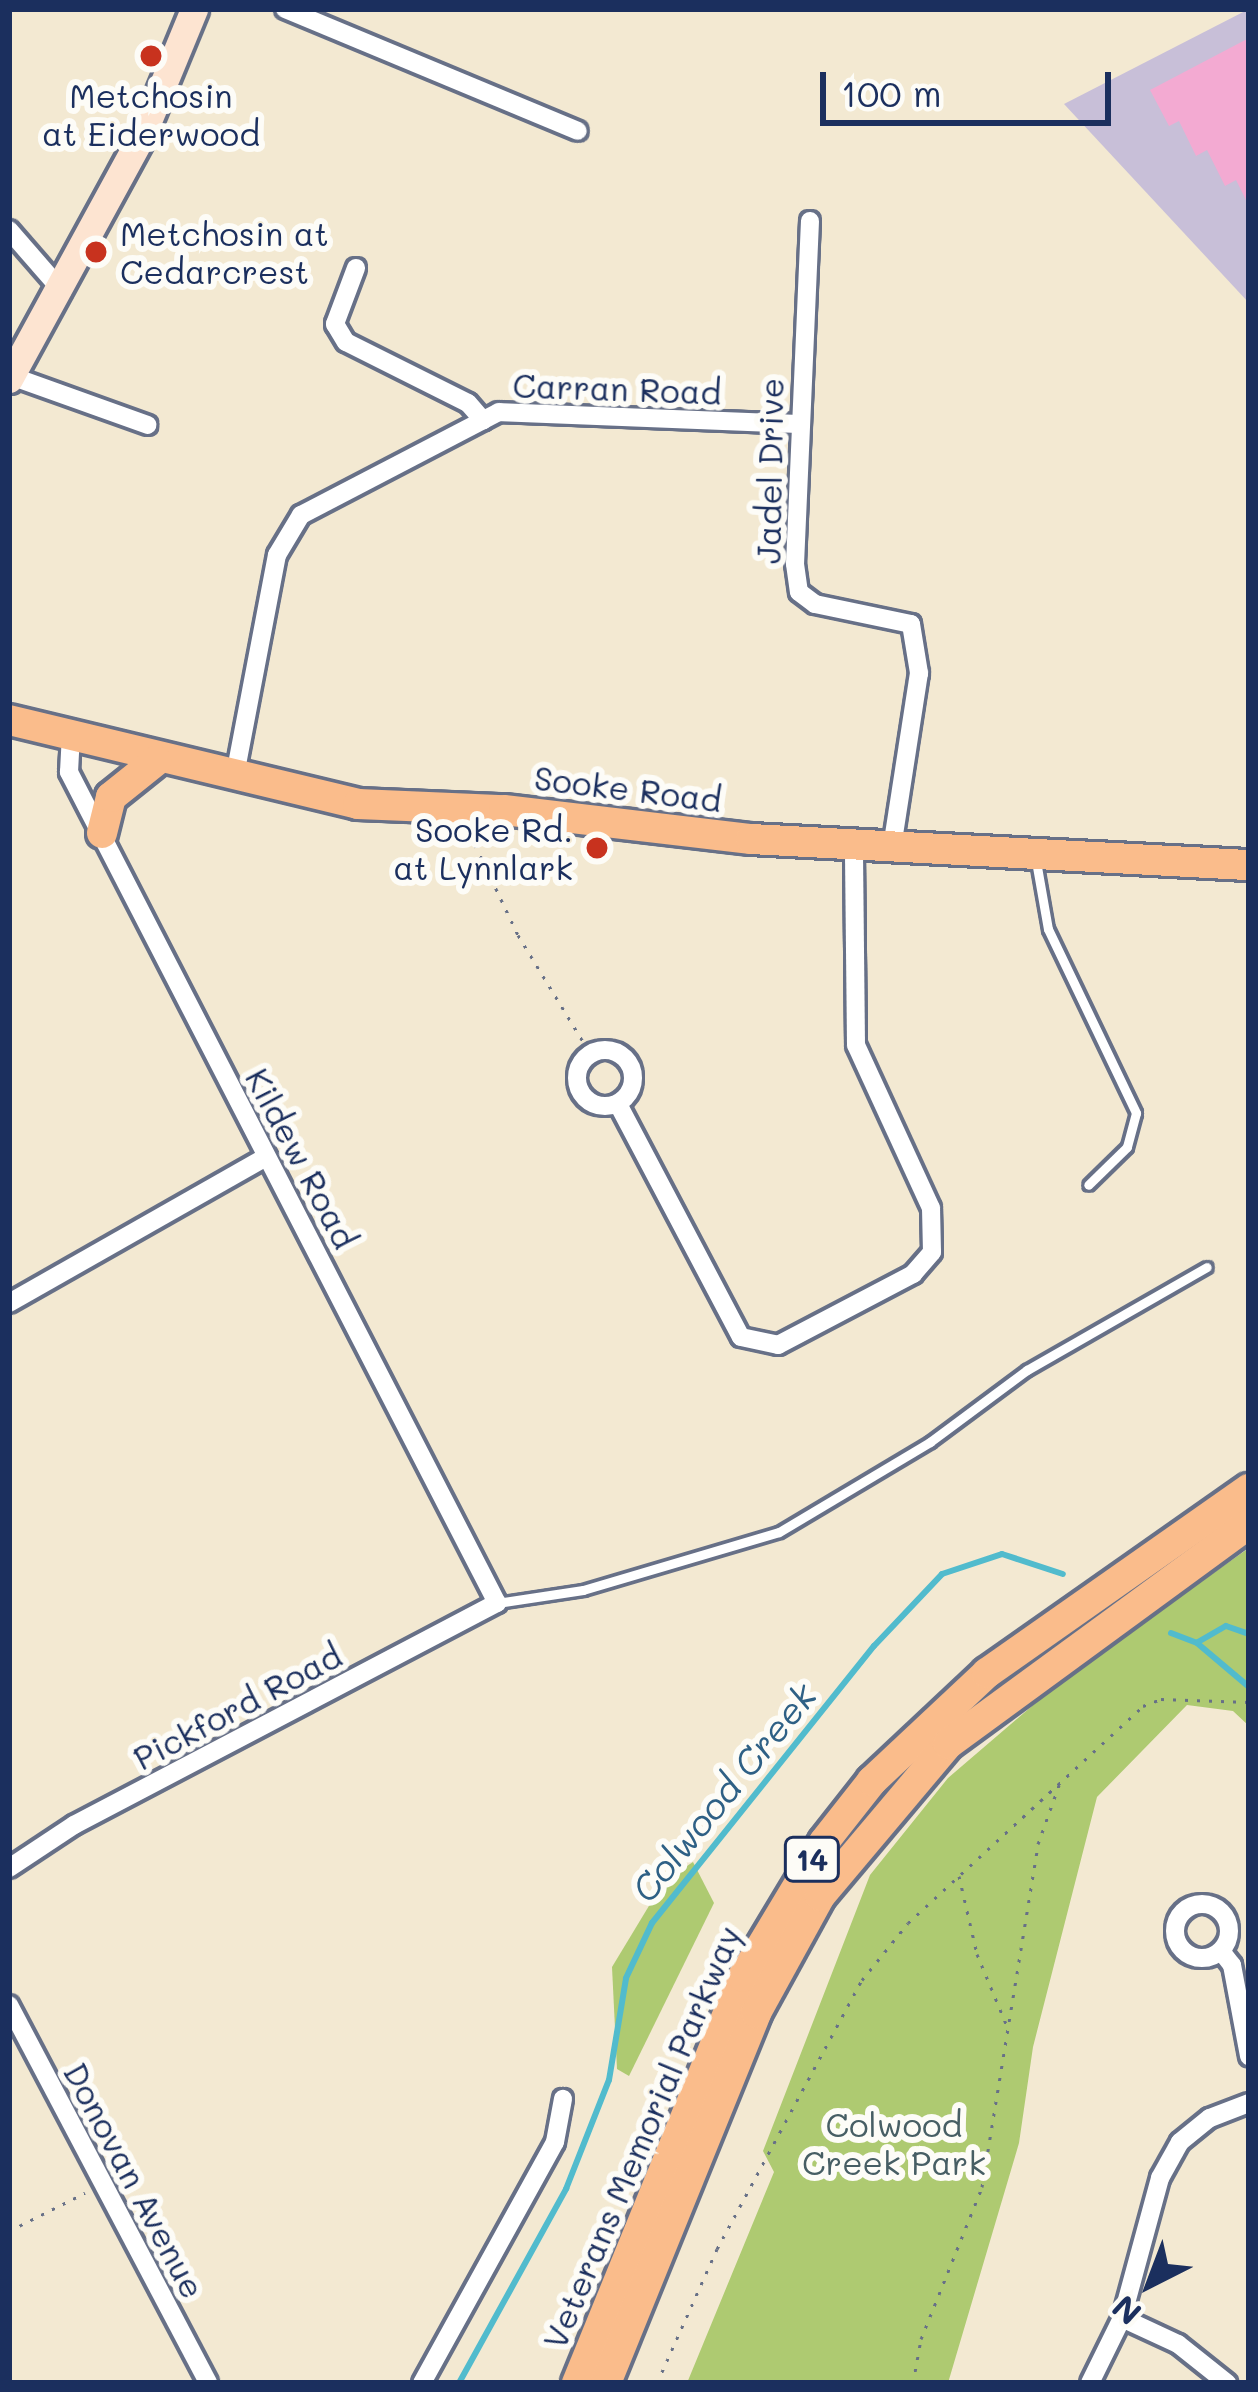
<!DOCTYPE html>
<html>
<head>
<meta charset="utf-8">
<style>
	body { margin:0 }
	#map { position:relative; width:1258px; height:2392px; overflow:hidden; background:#f3e9d2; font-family:Mali,sans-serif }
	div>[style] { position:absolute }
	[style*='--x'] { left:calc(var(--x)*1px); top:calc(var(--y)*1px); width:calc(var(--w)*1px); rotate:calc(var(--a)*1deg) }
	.industrial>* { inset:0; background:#c8bfd8 }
	.green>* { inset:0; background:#aeca71 }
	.stream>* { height:6px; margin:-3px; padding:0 3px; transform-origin:3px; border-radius:3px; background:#51bbcd }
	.building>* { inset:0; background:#f3aad2 }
	.path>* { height:3px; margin-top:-1.5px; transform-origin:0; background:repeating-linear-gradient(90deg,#677087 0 3px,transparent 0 12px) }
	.roads { filter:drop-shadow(3px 0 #677087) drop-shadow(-3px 0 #677087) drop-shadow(0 3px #677087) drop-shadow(0 -3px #677087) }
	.lane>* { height:9px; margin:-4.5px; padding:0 4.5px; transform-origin:4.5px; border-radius:4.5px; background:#fff }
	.street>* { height:18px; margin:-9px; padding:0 9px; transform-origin:9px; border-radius:9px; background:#fff }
	.street>.ring { margin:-9px; padding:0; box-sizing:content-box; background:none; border:18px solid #fff; border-radius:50% }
	.secondary>* { height:27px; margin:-13.5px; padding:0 13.5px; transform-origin:13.5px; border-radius:13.5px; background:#fde4d1 }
	.primary>* { height:30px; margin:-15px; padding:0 15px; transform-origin:15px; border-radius:15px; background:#fabc8b }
	.dots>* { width:33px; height:33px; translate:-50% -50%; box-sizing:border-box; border:6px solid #fdfcf7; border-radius:50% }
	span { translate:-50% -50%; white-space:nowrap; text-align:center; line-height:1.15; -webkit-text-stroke:12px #fdfcf7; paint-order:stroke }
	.shield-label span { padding:3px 9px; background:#fdfcf7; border:3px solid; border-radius:9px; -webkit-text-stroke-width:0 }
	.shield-label { font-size:30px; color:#1b2f5e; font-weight:700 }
	.poi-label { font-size:33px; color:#1b2f5e }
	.left { translate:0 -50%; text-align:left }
	.right { translate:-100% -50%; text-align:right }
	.street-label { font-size:33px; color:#1b2f5e }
	.park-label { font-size:33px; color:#475e64 }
	.water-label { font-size:36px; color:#2e6085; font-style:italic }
	.frame { position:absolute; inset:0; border:12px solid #1b2f5e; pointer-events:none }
	.north { position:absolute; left:1090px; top:2224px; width:120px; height:120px; -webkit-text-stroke:9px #fdfcf7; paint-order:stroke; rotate:222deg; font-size:33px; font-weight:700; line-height:48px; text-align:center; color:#1b2f5e }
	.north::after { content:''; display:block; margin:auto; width:42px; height:54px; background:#1b2f5e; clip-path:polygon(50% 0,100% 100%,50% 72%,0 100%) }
	.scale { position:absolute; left:820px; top:72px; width:291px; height:54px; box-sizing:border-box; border:6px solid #1b2f5e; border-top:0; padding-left:15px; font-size:36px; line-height:42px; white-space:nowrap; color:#1b2f5e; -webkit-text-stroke:9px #fdfcf7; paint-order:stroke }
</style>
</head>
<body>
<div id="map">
	<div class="industrial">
		<i style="clip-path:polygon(1249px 9px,1249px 303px,1064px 104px)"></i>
	</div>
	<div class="green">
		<i style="clip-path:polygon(1249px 1548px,1249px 1726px,1233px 1711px,1187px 1705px,1097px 1797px,1033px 2047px,1019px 2143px,948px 2383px,687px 2383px,774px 2172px,763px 2151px,870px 1875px,948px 1778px,1073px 1671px)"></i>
		<i style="clip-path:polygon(693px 1862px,714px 1903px,629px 2076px,617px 2069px,612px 1967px,664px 1881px)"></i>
	</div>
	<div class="stream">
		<i style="--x:1171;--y:1633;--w:28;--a:21"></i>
		<i style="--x:1197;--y:1643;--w:68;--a:40.2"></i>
		<i style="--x:1198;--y:1642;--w:32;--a:-30"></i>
		<i style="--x:1226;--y:1626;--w:24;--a:19"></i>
		<i style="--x:459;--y:2383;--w:222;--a:-61.1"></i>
		<i style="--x:566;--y:2189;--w:117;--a:-68.5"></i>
		<i style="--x:609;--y:2080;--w:103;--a:-80.5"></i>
		<i style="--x:626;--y:1978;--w:61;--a:-64.7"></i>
		<i style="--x:652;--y:1923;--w:355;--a:-51.3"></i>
		<i style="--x:874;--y:1646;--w:99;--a:-46.6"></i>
		<i style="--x:942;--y:1574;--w:63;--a:-18.4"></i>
		<i style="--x:1002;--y:1554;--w:64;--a:18.2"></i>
	</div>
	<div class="building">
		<i style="clip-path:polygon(1249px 38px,1249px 206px,1236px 180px,1225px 186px,1207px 150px,1196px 156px,1179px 121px,1169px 126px,1150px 90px)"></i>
	</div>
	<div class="path">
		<i style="--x:470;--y:834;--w:112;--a:64.6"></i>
		<i style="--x:518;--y:935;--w:138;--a:58.6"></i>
		<i style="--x:959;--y:1876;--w:80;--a:77"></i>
		<i style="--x:977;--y:1954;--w:78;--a:67.4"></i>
		<i style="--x:9;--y:2231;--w:85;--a:-26.6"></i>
		<i style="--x:657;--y:2383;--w:147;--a:-65.9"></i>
		<i style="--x:717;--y:2249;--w:306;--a:-61.7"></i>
		<i style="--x:862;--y:1980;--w:73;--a:-51.1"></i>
		<i style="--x:908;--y:1923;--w:320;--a:-42.7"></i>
		<i style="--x:1143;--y:1706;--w:19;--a:-21"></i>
		<i style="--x:1161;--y:1699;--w:88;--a:2"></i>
		<i style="--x:913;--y:2383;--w:45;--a:-79.7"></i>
		<i style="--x:921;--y:2339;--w:164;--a:-68.1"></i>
		<i style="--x:982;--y:2187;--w:348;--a:-80.7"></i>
		<i style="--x:1038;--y:1844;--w:63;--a:-70.4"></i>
	</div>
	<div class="roads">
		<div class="lane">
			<i style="--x:1036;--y:861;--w:69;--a:80"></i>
			<i style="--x:1048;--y:929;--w:204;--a:64.4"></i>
			<i style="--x:1136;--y:1113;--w:35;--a:105"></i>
			<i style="--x:1127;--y:1147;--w:54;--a:135.7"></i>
			<i style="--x:497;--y:1603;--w:87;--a:-8.6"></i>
			<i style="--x:583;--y:1590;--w:204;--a:-16.5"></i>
			<i style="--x:779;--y:1532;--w:176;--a:-30.8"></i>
			<i style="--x:930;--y:1442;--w:121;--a:-36.6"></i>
			<i style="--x:1027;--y:1370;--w:207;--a:-29.8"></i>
		</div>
		<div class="street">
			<i style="--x:285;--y:9;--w:317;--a:22.6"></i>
			<i style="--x:810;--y:221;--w:343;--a:92.5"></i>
			<i style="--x:795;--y:564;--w:28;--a:82"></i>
			<i style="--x:799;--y:592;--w:20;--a:37"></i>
			<i style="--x:815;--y:604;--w:98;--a:11.8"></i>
			<i style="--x:911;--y:624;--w:50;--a:80.7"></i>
			<i style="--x:919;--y:673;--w:176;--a:98.8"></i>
			<i style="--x:9;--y:230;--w:81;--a:49"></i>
			<i style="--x:356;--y:268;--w:60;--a:110.6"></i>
			<i style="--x:335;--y:324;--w:21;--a:59"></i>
			<i style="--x:346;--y:342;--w:136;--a:26.6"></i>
			<i style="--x:468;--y:403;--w:23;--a:49"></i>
			<i style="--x:11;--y:376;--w:145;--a:19.7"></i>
			<i style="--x:235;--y:775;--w:224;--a:-79.2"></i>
			<i style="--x:277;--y:555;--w:47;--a:-59"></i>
			<i style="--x:301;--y:515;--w:223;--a:-27.5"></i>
			<i style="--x:499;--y:412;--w:297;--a:2.3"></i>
			<i class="ring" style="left:577px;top:1050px;width:38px;height:38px"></i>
			<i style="--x:618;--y:1104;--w:263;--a:62.2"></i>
			<i style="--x:741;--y:1337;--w:38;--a:12"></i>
			<i style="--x:778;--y:1345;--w:153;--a:-27.7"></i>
			<i style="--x:913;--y:1274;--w:29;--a:-49"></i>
			<i style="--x:932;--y:1252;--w:44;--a:-91.3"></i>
			<i style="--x:931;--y:1208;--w:179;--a:-114.7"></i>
			<i style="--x:856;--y:1045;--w:199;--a:-90.6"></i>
			<i style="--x:9;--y:1303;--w:296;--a:-29.6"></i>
			<i style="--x:9;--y:1868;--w:78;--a:-33.5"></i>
			<i style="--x:74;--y:1825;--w:478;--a:-27.7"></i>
			<i style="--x:497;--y:1603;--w:935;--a:-117.25"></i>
			<i style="--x:69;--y:772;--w:34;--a:-87"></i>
			<i class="ring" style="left:1175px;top:1904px;width:36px;height:36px"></i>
			<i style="--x:1221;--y:1951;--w:18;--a:52"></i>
			<i style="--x:1232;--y:1965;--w:93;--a:79.4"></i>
			<i style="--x:9;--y:2005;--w:427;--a:62.2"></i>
			<i style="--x:1122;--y:2318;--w:62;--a:24.9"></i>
			<i style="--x:1178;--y:2344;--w:63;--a:38.5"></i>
			<i style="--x:422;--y:2383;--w:275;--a:-61.1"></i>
			<i style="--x:555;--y:2142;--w:44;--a:-79.5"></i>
			<i style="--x:1090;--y:2383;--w:72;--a:-63.8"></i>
			<i style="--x:1122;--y:2318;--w:145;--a:-74.8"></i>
			<i style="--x:1160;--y:2178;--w:41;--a:-60.9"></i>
			<i style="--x:1180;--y:2142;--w:38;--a:-39"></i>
			<i style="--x:1210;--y:2118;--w:42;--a:-21"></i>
		</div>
		<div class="secondary">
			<i style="--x:9;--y:379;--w:280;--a:-61.4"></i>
			<i style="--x:143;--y:133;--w:134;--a:-67.6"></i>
		</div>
		<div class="primary">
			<i style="--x:9;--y:720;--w:359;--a:13.5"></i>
			<i style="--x:358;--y:804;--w:146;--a:2.4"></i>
			<i style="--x:504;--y:810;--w:249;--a:6.7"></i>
			<i style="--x:751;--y:839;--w:499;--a:3"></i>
			<i style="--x:102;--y:833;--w:37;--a:-76"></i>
			<i style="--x:111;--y:797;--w:58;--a:-38.7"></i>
			<i style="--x:577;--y:2383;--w:439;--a:-67.8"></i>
			<i style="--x:743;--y:1977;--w:157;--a:-59"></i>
			<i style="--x:824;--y:1842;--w:78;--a:-51.8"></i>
			<i style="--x:872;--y:1781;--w:158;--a:-43.2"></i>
			<i style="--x:987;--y:1673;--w:320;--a:-35.1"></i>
			<i style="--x:606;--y:2383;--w:399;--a:-67.9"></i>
			<i style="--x:756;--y:2013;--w:133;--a:-61.3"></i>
			<i style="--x:820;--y:1896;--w:199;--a:-49.9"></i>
			<i style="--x:948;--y:1744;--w:373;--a:-36.2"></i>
		</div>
	</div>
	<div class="dots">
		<i style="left:151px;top:56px;background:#c8321e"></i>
		<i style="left:96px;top:252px;background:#c8321e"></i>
		<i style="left:597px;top:848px;background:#c8321e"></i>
	</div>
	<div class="shield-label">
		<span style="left:812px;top:1859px">14</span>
	</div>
	<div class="poi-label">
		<span style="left:151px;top:114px">Metchosin<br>at Eiderwood</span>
		<span class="left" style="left:120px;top:252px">Metchosin at<br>Cedarcrest</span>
		<span class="right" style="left:573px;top:848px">Sooke Rd.<br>at Lynnlark</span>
	</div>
	<div class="street-label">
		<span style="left:617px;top:388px;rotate:2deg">Carran Road</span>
		<span style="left:769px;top:471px;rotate:-89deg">Jadel Drive</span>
		<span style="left:628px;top:788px;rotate:7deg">Sooke Road</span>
		<span style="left:302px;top:1158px;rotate:62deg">Kildew Road</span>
		<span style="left:237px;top:1706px;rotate:-28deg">Pickford Road</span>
		<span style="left:641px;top:2137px;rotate:-67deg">Veterans Memorial Parkway</span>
		<span style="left:135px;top:2180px;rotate:62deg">Donovan Avenue</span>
	</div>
	<div class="park-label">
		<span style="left:894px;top:2143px">Colwood<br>Creek Park</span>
	</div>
	<div class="water-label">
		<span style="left:723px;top:1792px;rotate:-51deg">Colwood Creek</span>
	</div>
	<div class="frame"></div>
	<div class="north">N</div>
	<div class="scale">100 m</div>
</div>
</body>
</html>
